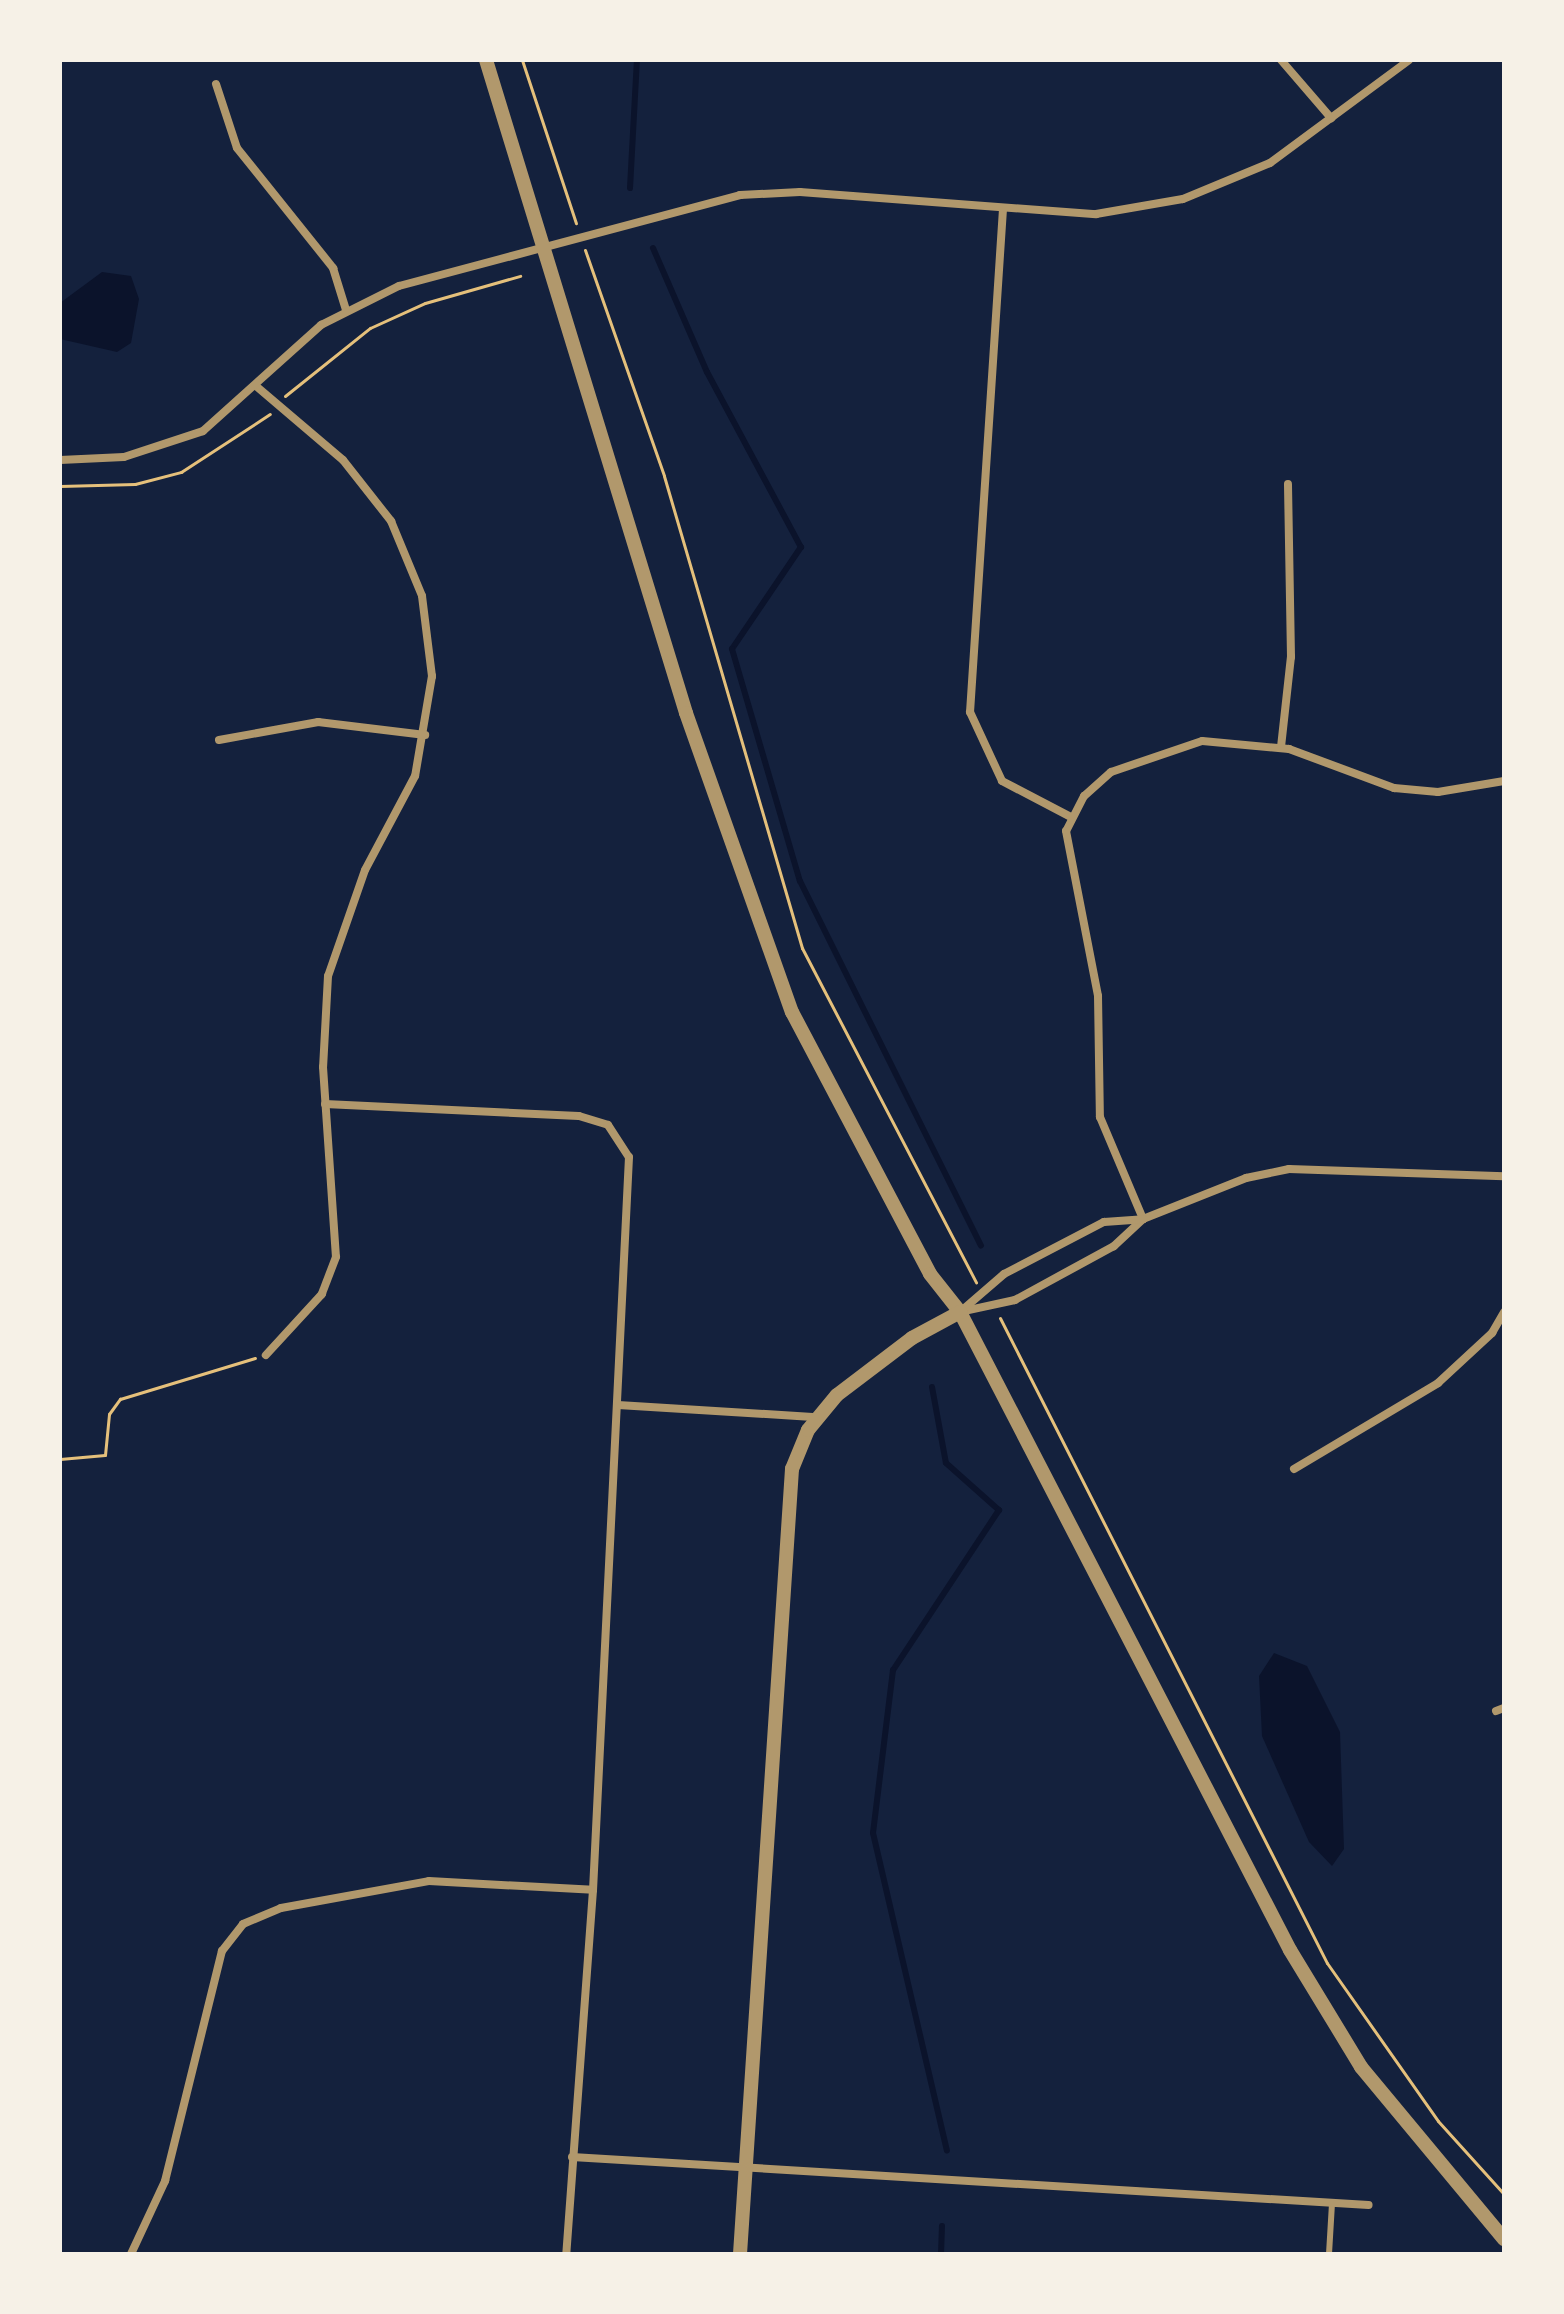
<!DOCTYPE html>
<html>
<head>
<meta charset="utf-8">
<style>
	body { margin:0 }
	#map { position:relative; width:1564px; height:2314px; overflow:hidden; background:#14213d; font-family:"Titillium Web",sans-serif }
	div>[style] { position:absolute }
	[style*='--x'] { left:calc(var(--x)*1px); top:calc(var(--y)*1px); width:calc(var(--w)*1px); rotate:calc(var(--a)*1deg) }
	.water>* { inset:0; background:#0b132b }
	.stream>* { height:6px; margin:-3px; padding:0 3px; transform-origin:3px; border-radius:3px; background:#0b132b }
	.path>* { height:3px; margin:-1.5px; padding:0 1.5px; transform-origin:1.5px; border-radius:1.5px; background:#e5c07b }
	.service>* { height:6px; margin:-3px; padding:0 3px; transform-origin:3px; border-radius:3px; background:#b1986c }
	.minor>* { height:8px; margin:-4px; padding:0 4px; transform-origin:4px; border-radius:4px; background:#b1986c }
	.tertiary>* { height:14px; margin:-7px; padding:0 7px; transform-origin:7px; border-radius:7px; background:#b1986c }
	span { translate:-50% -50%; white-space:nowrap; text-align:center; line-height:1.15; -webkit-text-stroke:8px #f6f1e7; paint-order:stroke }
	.frame { position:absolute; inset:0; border:62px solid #f6f1e7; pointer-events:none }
</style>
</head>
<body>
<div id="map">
	<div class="water">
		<i style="clip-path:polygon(102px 272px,131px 276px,139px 299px,131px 343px,117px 352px,60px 339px,60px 303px)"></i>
		<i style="clip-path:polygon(1274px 1653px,1307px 1666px,1340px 1732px,1344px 1849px,1332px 1866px,1309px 1842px,1262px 1736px,1259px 1676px)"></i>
	</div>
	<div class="stream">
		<i style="--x:630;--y:188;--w:128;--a:-86.9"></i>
		<i style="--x:653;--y:248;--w:135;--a:66.5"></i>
		<i style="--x:707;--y:372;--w:199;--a:61.8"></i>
		<i style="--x:801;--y:547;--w:123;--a:124.1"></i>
		<i style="--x:732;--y:649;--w:242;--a:73.7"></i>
		<i style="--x:800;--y:881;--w:407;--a:63.6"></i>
		<i style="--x:932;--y:1387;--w:77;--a:79.6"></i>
		<i style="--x:946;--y:1463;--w:71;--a:41.6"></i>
		<i style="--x:999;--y:1510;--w:192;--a:123.5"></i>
		<i style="--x:893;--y:1670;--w:164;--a:97"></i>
		<i style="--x:873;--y:1833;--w:326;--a:76.9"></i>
		<i style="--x:941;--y:2254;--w:28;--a:-88"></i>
	</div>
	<div class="path">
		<i style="--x:522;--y:60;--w:172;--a:71.7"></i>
		<i style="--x:585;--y:250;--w:239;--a:70.7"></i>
		<i style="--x:664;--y:476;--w:492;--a:73.7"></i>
		<i style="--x:802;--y:948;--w:377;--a:62.5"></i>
		<i style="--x:285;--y:396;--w:109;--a:-38.7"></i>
		<i style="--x:370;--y:328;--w:60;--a:-24.4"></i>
		<i style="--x:425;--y:303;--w:99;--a:-15.9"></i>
		<i style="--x:60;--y:486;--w:75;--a:-1.5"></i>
		<i style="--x:135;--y:484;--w:48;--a:-14.6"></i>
		<i style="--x:181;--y:472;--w:106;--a:-33.1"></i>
		<i style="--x:1000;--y:1318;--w:723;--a:63.12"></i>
		<i style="--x:1327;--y:1963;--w:193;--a:54.9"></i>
		<i style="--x:1438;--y:2121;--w:98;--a:47.9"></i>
		<i style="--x:60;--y:1459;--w:45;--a:-5.1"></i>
		<i style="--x:105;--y:1455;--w:41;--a:-84.4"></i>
		<i style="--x:109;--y:1414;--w:19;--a:-54"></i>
		<i style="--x:120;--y:1399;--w:141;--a:-16.9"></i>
	</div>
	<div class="service">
		<i style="--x:1329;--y:2254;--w:51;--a:-86.6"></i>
	</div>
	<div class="minor">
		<i style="--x:1281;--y:60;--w:77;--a:49.2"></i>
		<i style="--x:216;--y:84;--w:67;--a:71.8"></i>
		<i style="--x:237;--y:148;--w:154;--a:51.3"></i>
		<i style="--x:333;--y:268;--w:44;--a:72.8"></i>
		<i style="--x:1003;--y:209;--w:504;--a:93.75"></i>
		<i style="--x:970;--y:712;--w:76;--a:65.1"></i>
		<i style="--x:1002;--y:781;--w:78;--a:27.6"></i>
		<i style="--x:256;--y:386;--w:114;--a:40.4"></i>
		<i style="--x:343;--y:460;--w:78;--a:51.8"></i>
		<i style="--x:391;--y:521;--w:81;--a:67.5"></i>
		<i style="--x:422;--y:596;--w:81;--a:82.9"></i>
		<i style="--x:432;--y:676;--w:101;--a:99.6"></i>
		<i style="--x:415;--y:776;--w:106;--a:118"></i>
		<i style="--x:365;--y:870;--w:112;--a:109.2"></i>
		<i style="--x:328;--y:976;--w:91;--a:93.1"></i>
		<i style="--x:323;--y:1067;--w:190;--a:86.1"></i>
		<i style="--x:336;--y:1257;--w:40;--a:111"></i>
		<i style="--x:322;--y:1294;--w:83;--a:132.6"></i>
		<i style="--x:60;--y:460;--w:64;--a:-2.7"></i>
		<i style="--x:124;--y:457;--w:83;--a:-18.2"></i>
		<i style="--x:203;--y:431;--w:159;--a:-41.9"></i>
		<i style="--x:321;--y:325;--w:87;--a:-26.6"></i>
		<i style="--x:399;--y:286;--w:353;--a:-14.9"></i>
		<i style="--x:740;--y:195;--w:60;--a:-2.9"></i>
		<i style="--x:800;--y:192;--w:297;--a:4.3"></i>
		<i style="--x:1096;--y:214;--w:88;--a:-9.8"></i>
		<i style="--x:1183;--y:199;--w:94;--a:-22.5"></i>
		<i style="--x:1270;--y:163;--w:173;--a:-36.5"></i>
		<i style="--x:219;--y:740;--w:101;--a:-10.3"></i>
		<i style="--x:318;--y:722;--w:108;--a:6.9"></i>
		<i style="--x:1281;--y:747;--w:91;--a:-83.7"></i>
		<i style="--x:1291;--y:657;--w:173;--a:-91"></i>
		<i style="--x:1504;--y:781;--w:67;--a:170.5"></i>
		<i style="--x:1438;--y:792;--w:44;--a:-174.8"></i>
		<i style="--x:1394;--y:788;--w:112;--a:-159.6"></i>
		<i style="--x:1289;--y:749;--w:87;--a:-174.7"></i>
		<i style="--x:1202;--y:741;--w:96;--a:161.2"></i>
		<i style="--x:1111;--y:772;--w:36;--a:138"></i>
		<i style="--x:1084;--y:796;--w:39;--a:117"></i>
		<i style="--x:1066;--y:831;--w:168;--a:79"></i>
		<i style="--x:1098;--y:996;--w:121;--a:89.1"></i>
		<i style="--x:1100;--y:1117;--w:111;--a:67.1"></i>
		<i style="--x:1143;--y:1219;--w:111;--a:-21.7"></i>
		<i style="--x:1246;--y:1178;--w:44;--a:-11.8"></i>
		<i style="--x:1289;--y:1169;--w:215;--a:1.9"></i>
		<i style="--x:325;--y:1104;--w:254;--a:2.7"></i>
		<i style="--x:579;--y:1116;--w:30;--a:17"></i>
		<i style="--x:608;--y:1125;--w:38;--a:57"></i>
		<i style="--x:629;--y:1157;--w:734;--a:92.81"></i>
		<i style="--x:593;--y:1890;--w:365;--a:94.2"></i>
		<i style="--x:1143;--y:1219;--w:40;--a:137"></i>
		<i style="--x:1114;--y:1246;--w:113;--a:151.4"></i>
		<i style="--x:1015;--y:1300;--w:56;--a:167.7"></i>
		<i style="--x:960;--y:1312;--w:58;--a:-40.8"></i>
		<i style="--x:1004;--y:1274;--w:113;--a:-27.5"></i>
		<i style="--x:1104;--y:1222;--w:39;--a:-4"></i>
		<i style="--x:618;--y:1405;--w:199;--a:3.5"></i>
		<i style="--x:1294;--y:1469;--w:168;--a:-30.8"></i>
		<i style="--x:1438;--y:1383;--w:74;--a:-42.8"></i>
		<i style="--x:1492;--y:1333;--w:24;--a:-60"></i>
		<i style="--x:1496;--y:1711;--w:9;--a:-21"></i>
		<i style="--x:572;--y:2157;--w:798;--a:3.45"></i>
		<i style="--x:131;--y:2254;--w:81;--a:-65"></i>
		<i style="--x:165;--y:2181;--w:237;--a:-76.1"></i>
		<i style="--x:222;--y:1951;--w:34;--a:-52"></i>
		<i style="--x:243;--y:1924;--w:41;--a:-22.8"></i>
		<i style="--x:281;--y:1908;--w:150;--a:-10.3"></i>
		<i style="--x:429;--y:1881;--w:164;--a:3.1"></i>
	</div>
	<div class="tertiary">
		<i style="--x:486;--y:60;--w:683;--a:72.97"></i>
		<i style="--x:686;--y:713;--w:317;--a:70.5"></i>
		<i style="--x:792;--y:1012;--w:296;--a:62.2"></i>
		<i style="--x:930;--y:1274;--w:48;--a:51.7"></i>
		<i style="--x:960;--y:1312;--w:718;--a:62.65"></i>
		<i style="--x:1290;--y:1950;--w:137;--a:58.7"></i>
		<i style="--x:1361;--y:2067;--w:224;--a:50.3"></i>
		<i style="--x:740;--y:2254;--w:787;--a:-86.21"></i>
		<i style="--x:792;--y:1469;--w:42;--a:-67.7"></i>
		<i style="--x:808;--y:1430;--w:45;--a:-50.4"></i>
		<i style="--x:837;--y:1395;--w:94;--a:-37.2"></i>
		<i style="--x:912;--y:1338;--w:55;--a:-28.4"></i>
	</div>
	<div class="frame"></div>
</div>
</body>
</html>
